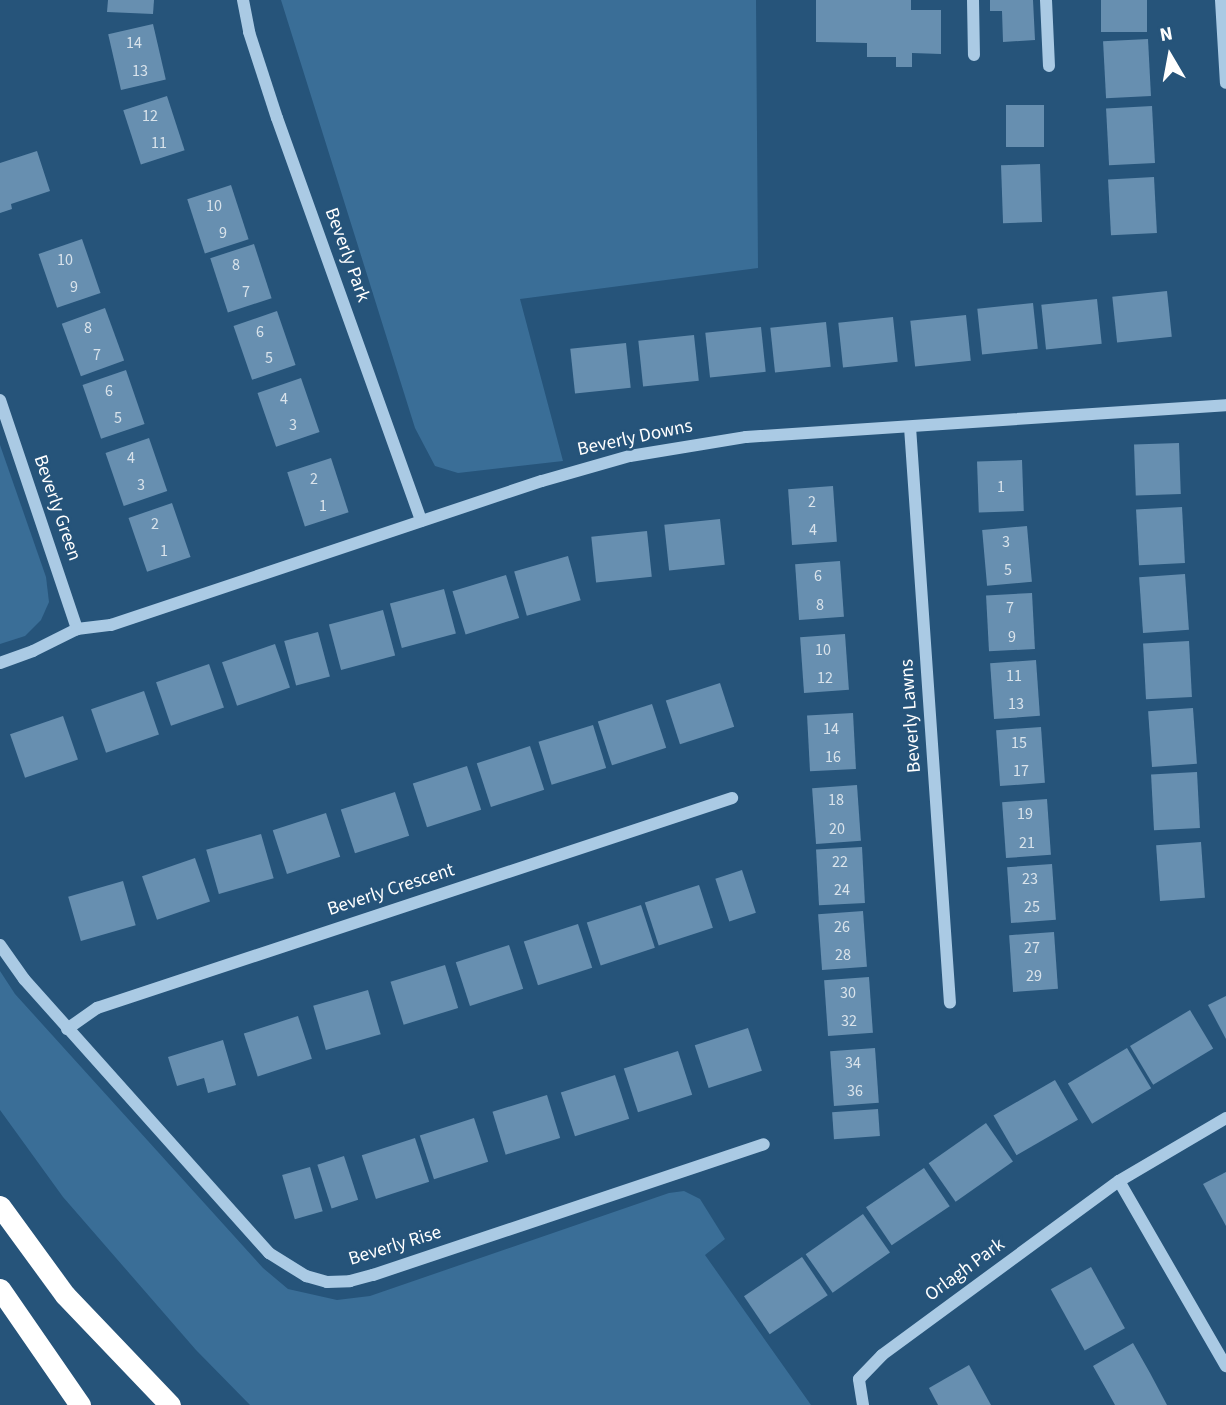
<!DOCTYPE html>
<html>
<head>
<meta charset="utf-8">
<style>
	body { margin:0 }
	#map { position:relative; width:1226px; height:1405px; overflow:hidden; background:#26547a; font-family:"Source Sans 3",sans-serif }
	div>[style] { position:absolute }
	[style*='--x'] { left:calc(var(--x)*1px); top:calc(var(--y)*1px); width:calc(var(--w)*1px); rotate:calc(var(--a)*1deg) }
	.green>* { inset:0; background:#3a6e97 }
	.building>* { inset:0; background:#678fb0; transform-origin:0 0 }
	.minor>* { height:12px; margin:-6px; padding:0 6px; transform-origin:6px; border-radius:6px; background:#aacae4 }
	.highway>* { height:21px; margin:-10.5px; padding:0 10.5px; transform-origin:10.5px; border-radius:10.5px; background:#fff }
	span { translate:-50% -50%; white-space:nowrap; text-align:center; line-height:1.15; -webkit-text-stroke:5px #26547a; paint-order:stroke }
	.number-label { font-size:16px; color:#d9e3eb }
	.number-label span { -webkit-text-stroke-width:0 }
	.street-label { font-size:19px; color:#fff }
	.north { position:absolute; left:1135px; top:21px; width:70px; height:70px; -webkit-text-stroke:5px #26547a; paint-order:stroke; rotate:350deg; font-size:19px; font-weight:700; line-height:28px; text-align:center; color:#fff }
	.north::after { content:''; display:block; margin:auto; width:24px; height:32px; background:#fff; clip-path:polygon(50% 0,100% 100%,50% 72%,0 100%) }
</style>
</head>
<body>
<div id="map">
	<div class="green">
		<i style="clip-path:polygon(281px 0,756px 0,758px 268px,520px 299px,563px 461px,458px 473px,435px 466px,415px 428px)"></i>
		<i style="clip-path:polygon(0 445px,46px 577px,49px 602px,41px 620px,25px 636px,0 644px)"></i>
		<i style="clip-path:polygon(0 971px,15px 994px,263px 1268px,288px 1289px,337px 1300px,370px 1296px,669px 1193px,684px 1191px,700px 1199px,725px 1239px,705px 1255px,811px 1405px,250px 1405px,196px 1350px,63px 1197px,0 1110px)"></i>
	</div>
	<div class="building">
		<i style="clip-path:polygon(108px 0,154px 0,153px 14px,107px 12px)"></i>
		<i style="clip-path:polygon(816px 0,911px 0,911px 10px,941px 10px,941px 54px,912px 53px,912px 67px,896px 67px,896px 57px,867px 57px,867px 43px,816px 42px)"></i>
		<i style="clip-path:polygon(990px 0,1033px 0,1035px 40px,1003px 42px,1002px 11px,990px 11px)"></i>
		<i style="left:1101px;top:0;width:46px;height:32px"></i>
		<i style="left:153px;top:24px;width:57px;height:46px;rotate:77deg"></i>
		<i style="left:1148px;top:39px;width:57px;height:45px;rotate:87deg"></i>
		<i style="left:167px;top:96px;width:57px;height:46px;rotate:72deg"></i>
		<i style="left:1006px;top:105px;width:38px;height:42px"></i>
		<i style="left:1152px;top:106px;width:57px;height:46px;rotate:87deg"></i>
		<i style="clip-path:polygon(37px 151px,50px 191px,11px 204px,12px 209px,0 213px,0 163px)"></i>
		<i style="left:1040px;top:164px;width:58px;height:39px;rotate:88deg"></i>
		<i style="left:1154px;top:177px;width:56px;height:46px;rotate:87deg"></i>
		<i style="left:231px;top:185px;width:57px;height:46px;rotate:72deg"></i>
		<i style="left:82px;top:239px;width:57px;height:46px;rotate:71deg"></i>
		<i style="left:254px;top:244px;width:57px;height:46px;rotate:72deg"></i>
		<i style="left:1167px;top:291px;width:46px;height:55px;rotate:84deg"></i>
		<i style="left:1097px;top:299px;width:45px;height:56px;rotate:84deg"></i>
		<i style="left:1033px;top:303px;width:46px;height:56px;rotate:84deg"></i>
		<i style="left:105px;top:308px;width:56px;height:46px;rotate:70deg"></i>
		<i style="left:277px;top:311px;width:57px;height:46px;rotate:71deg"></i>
		<i style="left:966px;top:315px;width:46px;height:56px;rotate:84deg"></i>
		<i style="left:893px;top:317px;width:45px;height:55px;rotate:84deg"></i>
		<i style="left:826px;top:322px;width:45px;height:56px;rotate:84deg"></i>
		<i style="left:761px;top:327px;width:45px;height:56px;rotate:84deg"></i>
		<i style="left:694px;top:335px;width:46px;height:56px;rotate:84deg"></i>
		<i style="left:626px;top:343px;width:45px;height:56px;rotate:84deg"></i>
		<i style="left:126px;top:370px;width:57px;height:46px;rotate:71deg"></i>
		<i style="left:301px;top:378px;width:57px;height:46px;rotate:71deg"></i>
		<i style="left:149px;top:438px;width:56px;height:46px;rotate:71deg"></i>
		<i style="left:1179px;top:443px;width:51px;height:45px;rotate:88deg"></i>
		<i style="left:331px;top:458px;width:57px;height:46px;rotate:72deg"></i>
		<i style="left:1022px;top:460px;width:51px;height:45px;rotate:88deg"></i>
		<i style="left:833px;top:486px;width:56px;height:45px;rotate:86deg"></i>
		<i style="left:172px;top:503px;width:57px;height:46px;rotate:71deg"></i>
		<i style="left:1182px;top:507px;width:56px;height:46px;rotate:87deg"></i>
		<i style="left:720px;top:519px;width:46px;height:56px;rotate:84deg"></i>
		<i style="left:1027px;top:526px;width:56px;height:45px;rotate:85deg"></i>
		<i style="left:647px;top:531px;width:46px;height:56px;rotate:84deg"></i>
		<i style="left:568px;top:556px;width:46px;height:56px;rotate:74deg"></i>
		<i style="left:840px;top:561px;width:56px;height:45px;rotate:86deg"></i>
		<i style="left:1185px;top:574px;width:56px;height:46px;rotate:86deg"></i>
		<i style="left:506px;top:575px;width:45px;height:56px;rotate:73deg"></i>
		<i style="left:444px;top:589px;width:46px;height:56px;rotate:75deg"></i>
		<i style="left:1032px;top:593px;width:56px;height:46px;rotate:87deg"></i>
		<i style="left:383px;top:610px;width:47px;height:56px;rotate:75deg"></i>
		<i style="left:318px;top:632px;width:46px;height:35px;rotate:75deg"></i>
		<i style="left:845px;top:634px;width:56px;height:45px;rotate:86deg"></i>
		<i style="left:1189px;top:641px;width:56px;height:46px;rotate:87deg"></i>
		<i style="left:275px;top:644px;width:46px;height:56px;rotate:71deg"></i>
		<i style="left:1036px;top:660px;width:56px;height:46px;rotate:86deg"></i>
		<i style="left:209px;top:664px;width:46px;height:56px;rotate:71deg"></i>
		<i style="left:720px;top:683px;width:46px;height:57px;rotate:72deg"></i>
		<i style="left:144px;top:691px;width:46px;height:56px;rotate:71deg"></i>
		<i style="left:652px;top:704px;width:46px;height:57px;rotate:72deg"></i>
		<i style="left:1193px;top:708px;width:56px;height:45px;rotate:86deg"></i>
		<i style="left:853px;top:713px;width:56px;height:46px;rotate:87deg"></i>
		<i style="left:63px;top:716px;width:46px;height:56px;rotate:71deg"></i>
		<i style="left:593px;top:725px;width:45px;height:57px;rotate:73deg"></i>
		<i style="left:1041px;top:727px;width:56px;height:45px;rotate:86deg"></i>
		<i style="left:530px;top:746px;width:46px;height:56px;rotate:72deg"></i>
		<i style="left:467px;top:766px;width:46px;height:57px;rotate:72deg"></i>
		<i style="left:1197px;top:772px;width:56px;height:46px;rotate:87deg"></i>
		<i style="left:857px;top:785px;width:56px;height:45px;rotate:86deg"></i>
		<i style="left:395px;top:792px;width:46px;height:57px;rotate:72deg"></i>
		<i style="left:1047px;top:799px;width:56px;height:45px;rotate:86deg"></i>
		<i style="left:326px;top:813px;width:46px;height:56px;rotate:72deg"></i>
		<i style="left:261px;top:834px;width:46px;height:57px;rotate:74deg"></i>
		<i style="left:1201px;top:842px;width:56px;height:45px;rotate:86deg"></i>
		<i style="left:862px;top:847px;width:56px;height:46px;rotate:87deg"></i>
		<i style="left:195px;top:858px;width:46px;height:56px;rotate:71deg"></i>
		<i style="left:1052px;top:864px;width:56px;height:45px;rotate:86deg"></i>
		<i style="left:742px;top:870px;width:45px;height:28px;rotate:72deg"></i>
		<i style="left:123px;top:881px;width:46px;height:57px;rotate:74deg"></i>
		<i style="left:699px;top:885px;width:45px;height:57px;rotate:72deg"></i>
		<i style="left:641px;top:905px;width:45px;height:57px;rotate:72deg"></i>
		<i style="left:863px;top:911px;width:56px;height:45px;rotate:86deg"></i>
		<i style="left:578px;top:924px;width:46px;height:57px;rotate:72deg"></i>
		<i style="left:1054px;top:932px;width:57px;height:45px;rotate:86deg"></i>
		<i style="left:509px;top:945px;width:46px;height:56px;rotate:72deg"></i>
		<i style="left:445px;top:965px;width:45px;height:57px;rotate:73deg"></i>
		<i style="left:869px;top:977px;width:56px;height:45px;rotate:86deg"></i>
		<i style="left:368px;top:990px;width:46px;height:57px;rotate:74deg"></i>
		<i style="clip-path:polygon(1226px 996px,1226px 1039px,1208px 1005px)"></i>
		<i style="left:1190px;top:1010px;width:45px;height:70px;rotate:59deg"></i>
		<i style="left:298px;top:1016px;width:45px;height:57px;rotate:72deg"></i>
		<i style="left:748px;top:1028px;width:45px;height:56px;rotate:72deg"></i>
		<i style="clip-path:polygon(223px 1040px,236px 1085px,208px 1093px,204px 1078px,177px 1086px,168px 1057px)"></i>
		<i style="left:875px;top:1048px;width:55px;height:45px;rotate:86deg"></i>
		<i style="left:1127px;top:1048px;width:47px;height:69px;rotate:59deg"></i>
		<i style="left:678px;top:1051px;width:46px;height:57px;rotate:72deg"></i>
		<i style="left:615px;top:1075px;width:46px;height:57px;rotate:72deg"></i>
		<i style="left:1055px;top:1080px;width:46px;height:71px;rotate:60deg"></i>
		<i style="left:547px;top:1095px;width:45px;height:57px;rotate:73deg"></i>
		<i style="left:878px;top:1109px;width:27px;height:46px;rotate:86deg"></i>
		<i style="left:474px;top:1118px;width:46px;height:57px;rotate:72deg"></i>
		<i style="left:986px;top:1123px;width:47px;height:70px;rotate:55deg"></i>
		<i style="left:415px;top:1138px;width:46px;height:56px;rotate:72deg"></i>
		<i style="left:344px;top:1156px;width:46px;height:28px;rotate:72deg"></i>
		<i style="left:310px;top:1167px;width:46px;height:29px;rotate:74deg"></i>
		<i style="left:924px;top:1168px;width:46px;height:70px;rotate:56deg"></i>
		<i style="clip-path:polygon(1226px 1172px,1226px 1226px,1203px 1184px)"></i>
		<i style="left:863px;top:1214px;width:47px;height:70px;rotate:55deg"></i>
		<i style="left:802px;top:1257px;width:46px;height:70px;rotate:56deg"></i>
		<i style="left:1091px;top:1267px;width:70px;height:46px;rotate:61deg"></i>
		<i style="clip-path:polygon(1133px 1343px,1150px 1373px,1167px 1405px,1115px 1405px,1110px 1396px,1093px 1366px)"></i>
		<i style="clip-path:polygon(969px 1365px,991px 1405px,938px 1405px,929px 1388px)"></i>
	</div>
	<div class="minor">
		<i style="--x:243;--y:0;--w:33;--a:79"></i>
		<i style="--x:249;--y:32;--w:90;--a:72"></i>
		<i style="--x:277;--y:118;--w:428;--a:70.3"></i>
		<i style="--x:973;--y:0;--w:55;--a:89"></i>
		<i style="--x:1046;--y:0;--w:66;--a:87.4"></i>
		<i style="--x:1221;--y:0;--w:83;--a:86.6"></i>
		<i style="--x:0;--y:400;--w:242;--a:71.4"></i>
		<i style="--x:910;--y:427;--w:577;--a:86.03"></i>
		<i style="--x:0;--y:663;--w:35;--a:-20"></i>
		<i style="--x:33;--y:651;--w:49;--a:-26.6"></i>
		<i style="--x:77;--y:629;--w:34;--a:-7"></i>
		<i style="--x:111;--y:625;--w:454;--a:-18.5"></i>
		<i style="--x:542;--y:481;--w:91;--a:-15.9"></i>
		<i style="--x:630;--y:456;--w:118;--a:-9.3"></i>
		<i style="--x:746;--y:437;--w:481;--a:-3.8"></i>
		<i style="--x:0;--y:945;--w:42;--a:54.8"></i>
		<i style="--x:24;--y:979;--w:368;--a:48.2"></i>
		<i style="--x:269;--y:1253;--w:44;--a:31.9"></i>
		<i style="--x:306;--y:1276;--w:22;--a:16"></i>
		<i style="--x:327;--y:1282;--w:23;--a:-2"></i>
		<i style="--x:350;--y:1281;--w:24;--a:-15"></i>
		<i style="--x:373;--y:1275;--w:412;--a:-18.5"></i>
		<i style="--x:67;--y:1029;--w:37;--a:-35"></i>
		<i style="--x:97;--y:1008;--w:669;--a:-18.3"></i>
		<i style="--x:1119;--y:1181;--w:214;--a:60"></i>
		<i style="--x:863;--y:1405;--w:26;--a:-99"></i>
		<i style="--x:859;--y:1379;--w:33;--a:-46"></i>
		<i style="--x:882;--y:1355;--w:294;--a:-36.3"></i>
		<i style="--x:1119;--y:1181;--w:124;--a:-30.5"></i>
	</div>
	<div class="highway">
		<i style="--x:0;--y:1206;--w:110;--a:53.9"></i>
		<i style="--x:65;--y:1295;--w:152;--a:46.3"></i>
		<i style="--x:0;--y:1289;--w:141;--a:55.4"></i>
	</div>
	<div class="number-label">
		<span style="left:134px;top:43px">14</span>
		<span style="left:140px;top:71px">13</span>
		<span style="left:150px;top:116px">12</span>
		<span style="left:159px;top:143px">11</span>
		<span style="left:214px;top:206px">10</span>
		<span style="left:223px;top:233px">9</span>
		<span style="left:65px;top:260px">10</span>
		<span style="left:236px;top:265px">8</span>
		<span style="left:74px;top:287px">9</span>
		<span style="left:246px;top:292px">7</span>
		<span style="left:88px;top:328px">8</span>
		<span style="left:260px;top:332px">6</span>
		<span style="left:97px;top:355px">7</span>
		<span style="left:269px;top:358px">5</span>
		<span style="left:109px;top:391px">6</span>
		<span style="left:284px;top:399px">4</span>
		<span style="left:118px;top:418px">5</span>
		<span style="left:293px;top:425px">3</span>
		<span style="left:131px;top:458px">4</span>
		<span style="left:314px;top:479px">2</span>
		<span style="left:141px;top:485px">3</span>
		<span style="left:1001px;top:487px">1</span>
		<span style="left:812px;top:502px">2</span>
		<span style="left:323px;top:506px">1</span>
		<span style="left:155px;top:524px">2</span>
		<span style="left:813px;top:530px">4</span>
		<span style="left:1006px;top:542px">3</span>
		<span style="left:164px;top:551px">1</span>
		<span style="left:1008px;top:570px">5</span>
		<span style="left:818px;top:576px">6</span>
		<span style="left:820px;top:605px">8</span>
		<span style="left:1010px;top:608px">7</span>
		<span style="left:1012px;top:637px">9</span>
		<span style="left:823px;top:650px">10</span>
		<span style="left:1014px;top:676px">11</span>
		<span style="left:825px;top:678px">12</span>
		<span style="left:1016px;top:704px">13</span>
		<span style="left:831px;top:729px">14</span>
		<span style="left:1019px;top:743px">15</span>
		<span style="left:833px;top:757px">16</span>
		<span style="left:1021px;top:771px">17</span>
		<span style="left:836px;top:800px">18</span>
		<span style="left:1025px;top:814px">19</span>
		<span style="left:837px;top:829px">20</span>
		<span style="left:1027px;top:843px">21</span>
		<span style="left:840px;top:862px">22</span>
		<span style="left:1030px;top:879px">23</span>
		<span style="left:842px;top:890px">24</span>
		<span style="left:1032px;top:907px">25</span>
		<span style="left:842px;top:927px">26</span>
		<span style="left:1032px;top:948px">27</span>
		<span style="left:843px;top:955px">28</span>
		<span style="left:1034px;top:976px">29</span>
		<span style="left:848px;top:993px">30</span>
		<span style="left:849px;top:1021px">32</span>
		<span style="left:853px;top:1063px">34</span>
		<span style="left:855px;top:1091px">36</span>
	</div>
	<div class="street-label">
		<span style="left:347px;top:255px;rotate:70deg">Beverly Park</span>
		<span style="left:635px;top:438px;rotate:-12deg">Beverly Downs</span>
		<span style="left:57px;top:508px;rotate:71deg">Beverly Green</span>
		<span style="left:911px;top:716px;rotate:-94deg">Beverly Lawns</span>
		<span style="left:391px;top:890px;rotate:-18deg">Beverly Crescent</span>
		<span style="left:395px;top:1246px;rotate:-17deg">Beverly Rise</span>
		<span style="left:965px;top:1270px;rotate:-36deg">Orlagh Park</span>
	</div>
	<div class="north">N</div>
</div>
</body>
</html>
